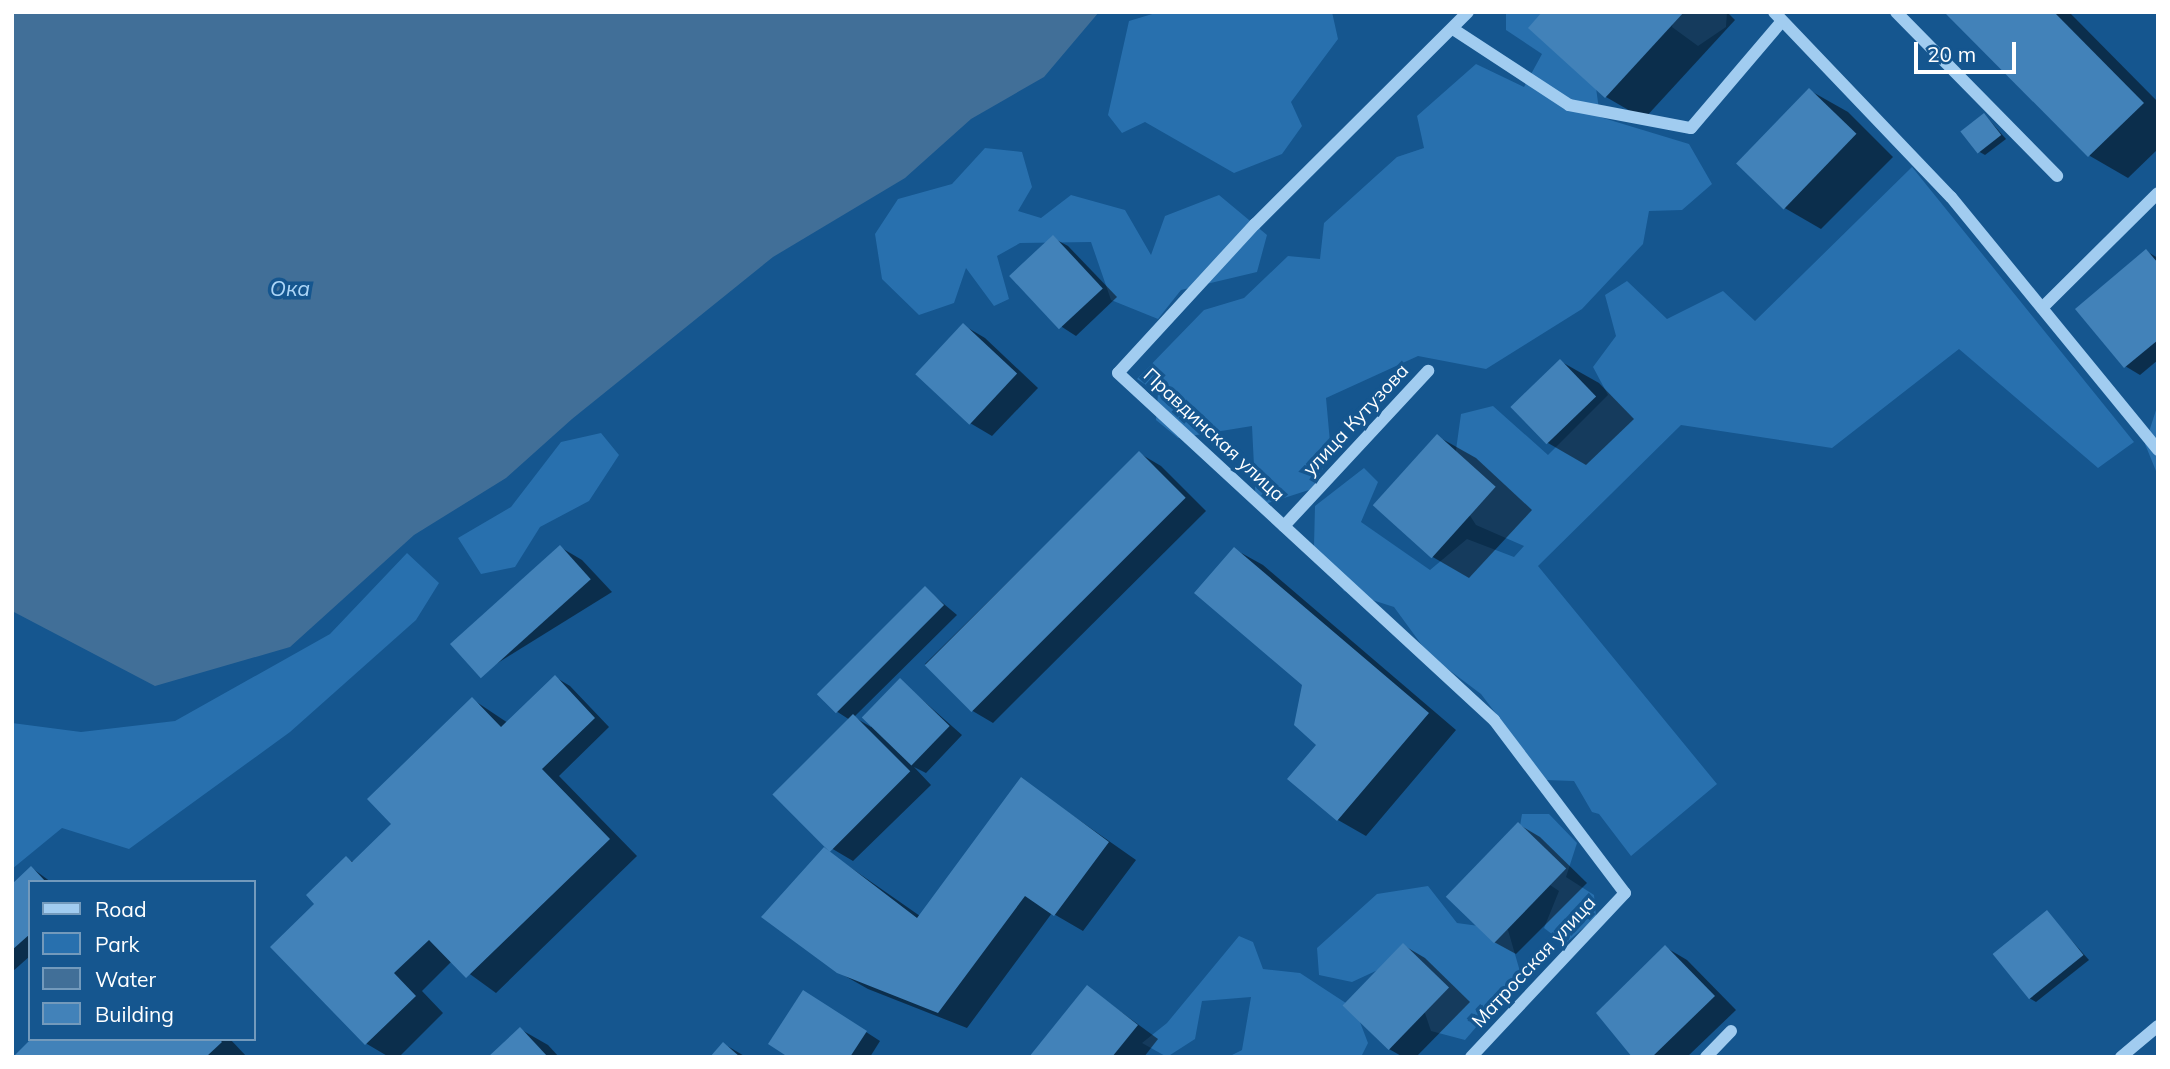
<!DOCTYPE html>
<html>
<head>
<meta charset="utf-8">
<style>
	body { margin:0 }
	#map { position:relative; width:2170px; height:1069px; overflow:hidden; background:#15568f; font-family:Mulish,sans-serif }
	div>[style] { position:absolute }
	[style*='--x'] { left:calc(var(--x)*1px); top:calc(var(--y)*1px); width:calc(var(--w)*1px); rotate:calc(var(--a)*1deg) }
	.green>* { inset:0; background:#2870ae }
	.water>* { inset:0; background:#416f98 }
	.shadow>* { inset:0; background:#0007 }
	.building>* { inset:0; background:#4282b9; transform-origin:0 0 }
	.minor>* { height:12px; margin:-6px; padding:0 6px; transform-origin:6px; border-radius:6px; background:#a1ccf0 }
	span { translate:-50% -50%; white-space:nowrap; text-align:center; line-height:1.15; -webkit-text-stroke:7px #15568f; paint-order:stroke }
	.street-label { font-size:19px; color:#fff }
	.water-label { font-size:21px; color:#add6f7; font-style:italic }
	.frame { position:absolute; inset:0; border:14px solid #fff; pointer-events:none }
	.legend { position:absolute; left:28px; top:880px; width:228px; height:161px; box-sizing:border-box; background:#15568f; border:2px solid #739abc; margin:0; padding:9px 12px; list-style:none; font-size:21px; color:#fff }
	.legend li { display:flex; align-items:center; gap:14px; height:35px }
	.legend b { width:35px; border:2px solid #739abc }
	.scale { position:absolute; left:1914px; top:42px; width:102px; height:32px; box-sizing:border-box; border:4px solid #fff; border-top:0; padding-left:9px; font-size:21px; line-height:24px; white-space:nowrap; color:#fff; -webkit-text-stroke:5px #15568f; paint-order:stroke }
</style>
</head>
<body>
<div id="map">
	<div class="green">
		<i style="clip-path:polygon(1159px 12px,1332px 12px,1338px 39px,1291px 102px,1302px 126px,1282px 154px,1234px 173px,1145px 122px,1122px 133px,1108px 115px,1129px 21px)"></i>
		<i style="clip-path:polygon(1506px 12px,1568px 12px,1591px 51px,1600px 117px,1689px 144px,1712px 184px,1682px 210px,1649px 211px,1643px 244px,1582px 309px,1486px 369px,1418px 356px,1326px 398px,1331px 453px,1312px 489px,1256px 507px,1252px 426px,1178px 438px,1156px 420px,1158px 393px,1137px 379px,1204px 310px,1244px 298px,1288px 256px,1320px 259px,1324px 223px,1397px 157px,1424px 148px,1417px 116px,1476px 64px,1524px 87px,1542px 54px,1506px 30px)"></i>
		<i style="clip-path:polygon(1675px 12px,1727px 12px,1726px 27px,1698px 46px,1672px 27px)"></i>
		<i style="clip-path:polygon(985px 148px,1022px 152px,1032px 187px,1018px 211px,1041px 218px,1071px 195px,1125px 210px,1151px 255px,1165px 216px,1219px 195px,1267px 235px,1257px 272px,1181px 290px,1158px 319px,1111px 300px,1091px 242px,1020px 243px,997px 256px,1009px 299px,994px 306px,966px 268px,954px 303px,919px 315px,882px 279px,875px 234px,898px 199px,952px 184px)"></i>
		<i style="clip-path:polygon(1912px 167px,2134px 442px,2098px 468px,1959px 349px,1832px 448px,1681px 425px,1538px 566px,1717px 784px,1631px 856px,1599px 814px,1592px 812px,1574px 781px,1546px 780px,1481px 694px,1429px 655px,1394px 607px,1344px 591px,1314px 546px,1315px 506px,1364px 468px,1378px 482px,1361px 522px,1430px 570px,1467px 539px,1514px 557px,1524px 546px,1476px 525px,1451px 486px,1461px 414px,1493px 406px,1548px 455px,1608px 395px,1593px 367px,1616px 336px,1605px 295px,1627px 281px,1667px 319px,1723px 291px,1755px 321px)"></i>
		<i style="clip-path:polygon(2158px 404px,2158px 476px,2145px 444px)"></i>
		<i style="clip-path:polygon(601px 433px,619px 455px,589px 501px,540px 527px,515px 567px,481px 574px,458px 538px,511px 507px,561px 442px)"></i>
		<i style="clip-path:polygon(407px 553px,439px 583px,416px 620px,290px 732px,129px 849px,62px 828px,12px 869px,12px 723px,81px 732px,175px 721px,330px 634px)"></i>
		<i style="clip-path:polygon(1522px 814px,1549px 814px,1577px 843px,1566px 877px,1594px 895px,1596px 917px,1565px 944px,1544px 928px,1559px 891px,1514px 861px)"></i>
		<i style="clip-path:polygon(1428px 886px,1457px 923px,1508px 930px,1521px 975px,1465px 1040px,1431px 1031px,1406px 957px,1352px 982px,1319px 975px,1317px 948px,1377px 894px)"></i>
		<i style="clip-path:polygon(1239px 936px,1253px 942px,1263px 969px,1300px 973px,1355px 1009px,1368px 1043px,1361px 1057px,1228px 1057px,1242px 1050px,1251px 997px,1202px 1001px,1195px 1039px,1167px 1057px,1142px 1043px,1167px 1023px)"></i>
	</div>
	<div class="water">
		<i style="clip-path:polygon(12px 12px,1099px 12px,1044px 77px,971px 119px,905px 178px,773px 257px,572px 419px,506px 478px,414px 535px,290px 647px,155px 686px,12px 611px)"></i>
	</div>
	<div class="shadow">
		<i style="clip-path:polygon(1545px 12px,1727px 12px,1735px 20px,1644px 119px,1606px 97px,1530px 28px)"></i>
		<i style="clip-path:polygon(1947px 12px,2069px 12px,2158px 102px,2158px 149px,2128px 178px,2090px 156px)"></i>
		<i style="clip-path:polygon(1809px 90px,1848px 112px,1893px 157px,1821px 229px,1783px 207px)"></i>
		<i style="clip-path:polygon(1985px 115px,2006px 139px,1985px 155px,1978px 151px)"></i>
		<i style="clip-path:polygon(1053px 238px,1068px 246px,1117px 297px,1076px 336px,1062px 327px)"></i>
		<i style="clip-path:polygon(2146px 251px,2158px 258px,2158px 360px,2140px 375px,2125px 366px)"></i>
		<i style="clip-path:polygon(963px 325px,985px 338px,1038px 388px,992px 436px,970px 423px)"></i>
		<i style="clip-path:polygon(1560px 361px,1599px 383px,1634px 419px,1586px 465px,1548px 443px,1513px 408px)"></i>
		<i style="clip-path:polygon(1437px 436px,1476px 458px,1532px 510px,1469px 578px,1431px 556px)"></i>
		<i style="clip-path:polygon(1139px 453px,1161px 466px,1206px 511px,993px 723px,971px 710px,925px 664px)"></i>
		<i style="clip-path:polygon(560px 547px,582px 560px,612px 592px,488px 669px,466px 656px)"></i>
		<i style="clip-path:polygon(1234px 549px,1263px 565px,1456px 730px,1366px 836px,1338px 820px,1304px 684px)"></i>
		<i style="clip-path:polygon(925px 588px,957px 615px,854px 717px,871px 727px,900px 680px,962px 735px,926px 773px,914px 767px,931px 785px,853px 861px,831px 848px,850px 720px,836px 711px)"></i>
		<i style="clip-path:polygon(555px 677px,570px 686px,609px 727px,559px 776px,637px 856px,496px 993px,452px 961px,422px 991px,443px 1013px,399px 1057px,389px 1057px,367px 1044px,272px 947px,316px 904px,346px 858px,355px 863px,394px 824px,472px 699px,508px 723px)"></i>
		<i style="clip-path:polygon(1022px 780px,1136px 860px,1083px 931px,1052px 913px,967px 1028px,868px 989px,838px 972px,824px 849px,920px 916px)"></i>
		<i style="clip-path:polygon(1518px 824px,1540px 837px,1587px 883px,1516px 954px,1494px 942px)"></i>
		<i style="clip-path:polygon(32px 868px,51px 882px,30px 882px,30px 956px,12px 972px,12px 887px)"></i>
		<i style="clip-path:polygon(2047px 913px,2089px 960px,2036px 1002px,2029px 998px)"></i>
		<i style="clip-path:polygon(1403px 945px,1425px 958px,1470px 1002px,1416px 1057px,1403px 1057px,1389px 1049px,1345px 1005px)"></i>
		<i style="clip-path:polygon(1665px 947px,1687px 960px,1736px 1010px,1687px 1057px,1635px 1057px)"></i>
		<i style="clip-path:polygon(1087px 987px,1158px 1039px,1144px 1057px,1031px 1057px)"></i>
		<i style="clip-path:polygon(818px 1001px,880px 1041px,870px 1057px,791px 1057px)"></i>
		<i style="clip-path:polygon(520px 1029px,548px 1045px,559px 1057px,490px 1057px)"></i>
		<i style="clip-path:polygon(33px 1039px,230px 1039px,247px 1057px,15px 1057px)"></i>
		<i style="clip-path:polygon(724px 1044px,746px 1057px,712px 1057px)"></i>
	</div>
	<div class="building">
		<i style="clip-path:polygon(1542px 12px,1684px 12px,1605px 98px,1528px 28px)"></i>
		<i style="clip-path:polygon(1944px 12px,2054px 12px,2144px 103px,2088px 157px)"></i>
		<i style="left:1809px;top:88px;width:66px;height:105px;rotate:44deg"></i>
		<i style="left:1984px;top:113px;width:28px;height:30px;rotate:52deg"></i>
		<i style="left:1053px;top:235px;width:73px;height:60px;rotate:47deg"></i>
		<i style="clip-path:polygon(2146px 249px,2158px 263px,2158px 340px,2124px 368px,2075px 309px)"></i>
		<i style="left:963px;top:323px;width:74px;height:70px;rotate:43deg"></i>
		<i style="left:1560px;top:359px;width:52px;height:69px;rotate:46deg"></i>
		<i style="left:1437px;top:434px;width:79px;height:96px;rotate:42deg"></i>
		<i style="left:1139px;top:451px;width:66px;height:303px;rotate:45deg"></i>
		<i style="left:560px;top:545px;width:46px;height:148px;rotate:48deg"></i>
		<i style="clip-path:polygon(1234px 547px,1429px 713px,1337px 821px,1287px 779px,1316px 745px,1294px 725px,1302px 685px,1194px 593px)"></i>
		<i style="left:925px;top:586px;width:27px;height:153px;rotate:45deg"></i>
		<i style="clip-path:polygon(555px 675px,595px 718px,542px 769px,610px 839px,466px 978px,429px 940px,394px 973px,416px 996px,365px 1045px,270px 947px,314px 904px,306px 895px,346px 856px,352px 862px,391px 824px,367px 799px,472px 697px,501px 727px)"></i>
		<i style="left:900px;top:678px;width:69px;height:55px;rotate:44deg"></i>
		<i style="left:853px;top:714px;width:81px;height:114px;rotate:45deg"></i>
		<i style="clip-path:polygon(1021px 777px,1109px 842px,1054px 916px,1025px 896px,938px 1013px,837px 973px,761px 917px,824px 847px,917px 918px)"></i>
		<i style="left:1518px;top:822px;width:67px;height:104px;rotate:44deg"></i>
		<i style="clip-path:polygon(31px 866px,46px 882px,30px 882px,30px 934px,12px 950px,12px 884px)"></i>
		<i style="left:2047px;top:910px;width:58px;height:70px;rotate:51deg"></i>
		<i style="left:1403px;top:943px;width:64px;height:87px;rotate:44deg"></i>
		<i style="clip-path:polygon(1665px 945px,1715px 996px,1652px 1057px,1632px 1057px,1596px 1013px)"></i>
		<i style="clip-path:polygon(1087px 985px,1138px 1025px,1112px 1057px,1029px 1057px)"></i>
		<i style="clip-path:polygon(803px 990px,867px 1031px,850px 1057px,788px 1057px,768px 1044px)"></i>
		<i style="clip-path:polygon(520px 1027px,548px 1057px,488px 1057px)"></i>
		<i style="clip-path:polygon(31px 1039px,219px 1039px,222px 1042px,206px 1057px,13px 1057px)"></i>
		<i style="clip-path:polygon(723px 1042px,740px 1057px,710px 1057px)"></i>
	</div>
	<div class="minor">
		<i style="--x:1468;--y:12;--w:301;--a:135.1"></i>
		<i style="--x:1255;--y:224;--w:202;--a:132.6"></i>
		<i style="--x:1118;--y:373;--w:512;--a:42.7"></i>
		<i style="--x:1494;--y:720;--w:217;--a:52.9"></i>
		<i style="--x:1625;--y:893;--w:225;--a:133.2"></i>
		<i style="--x:1774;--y:12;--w:256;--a:46.3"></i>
		<i style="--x:1951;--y:197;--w:327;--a:50.7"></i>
		<i style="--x:1896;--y:12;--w:230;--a:45.5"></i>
		<i style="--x:1453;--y:29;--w:139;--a:33.2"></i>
		<i style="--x:1569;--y:105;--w:124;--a:10.7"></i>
		<i style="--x:1691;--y:128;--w:140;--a:-49.6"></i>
		<i style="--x:2042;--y:308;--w:163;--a:-44.8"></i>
		<i style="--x:1284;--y:526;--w:212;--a:-47.1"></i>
		<i style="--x:1706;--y:1057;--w:36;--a:-46"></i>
		<i style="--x:2121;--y:1057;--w:48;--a:-40"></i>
	</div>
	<div class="street-label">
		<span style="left:1356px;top:420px;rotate:-47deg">улица Кутузова</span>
		<span style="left:1214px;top:435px;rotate:43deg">Правдинская улица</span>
		<span style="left:1534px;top:962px;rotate:-47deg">Матросская улица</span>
	</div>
	<div class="water-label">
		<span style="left:290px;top:288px">Ока</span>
	</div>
	<div class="frame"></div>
	<ul class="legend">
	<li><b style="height:9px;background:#a1ccf0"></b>Road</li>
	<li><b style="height:19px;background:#2870ae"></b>Park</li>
	<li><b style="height:19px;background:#416f98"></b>Water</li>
	<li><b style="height:19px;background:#4282b9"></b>Building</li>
	</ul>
	<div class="scale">20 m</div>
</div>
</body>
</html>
